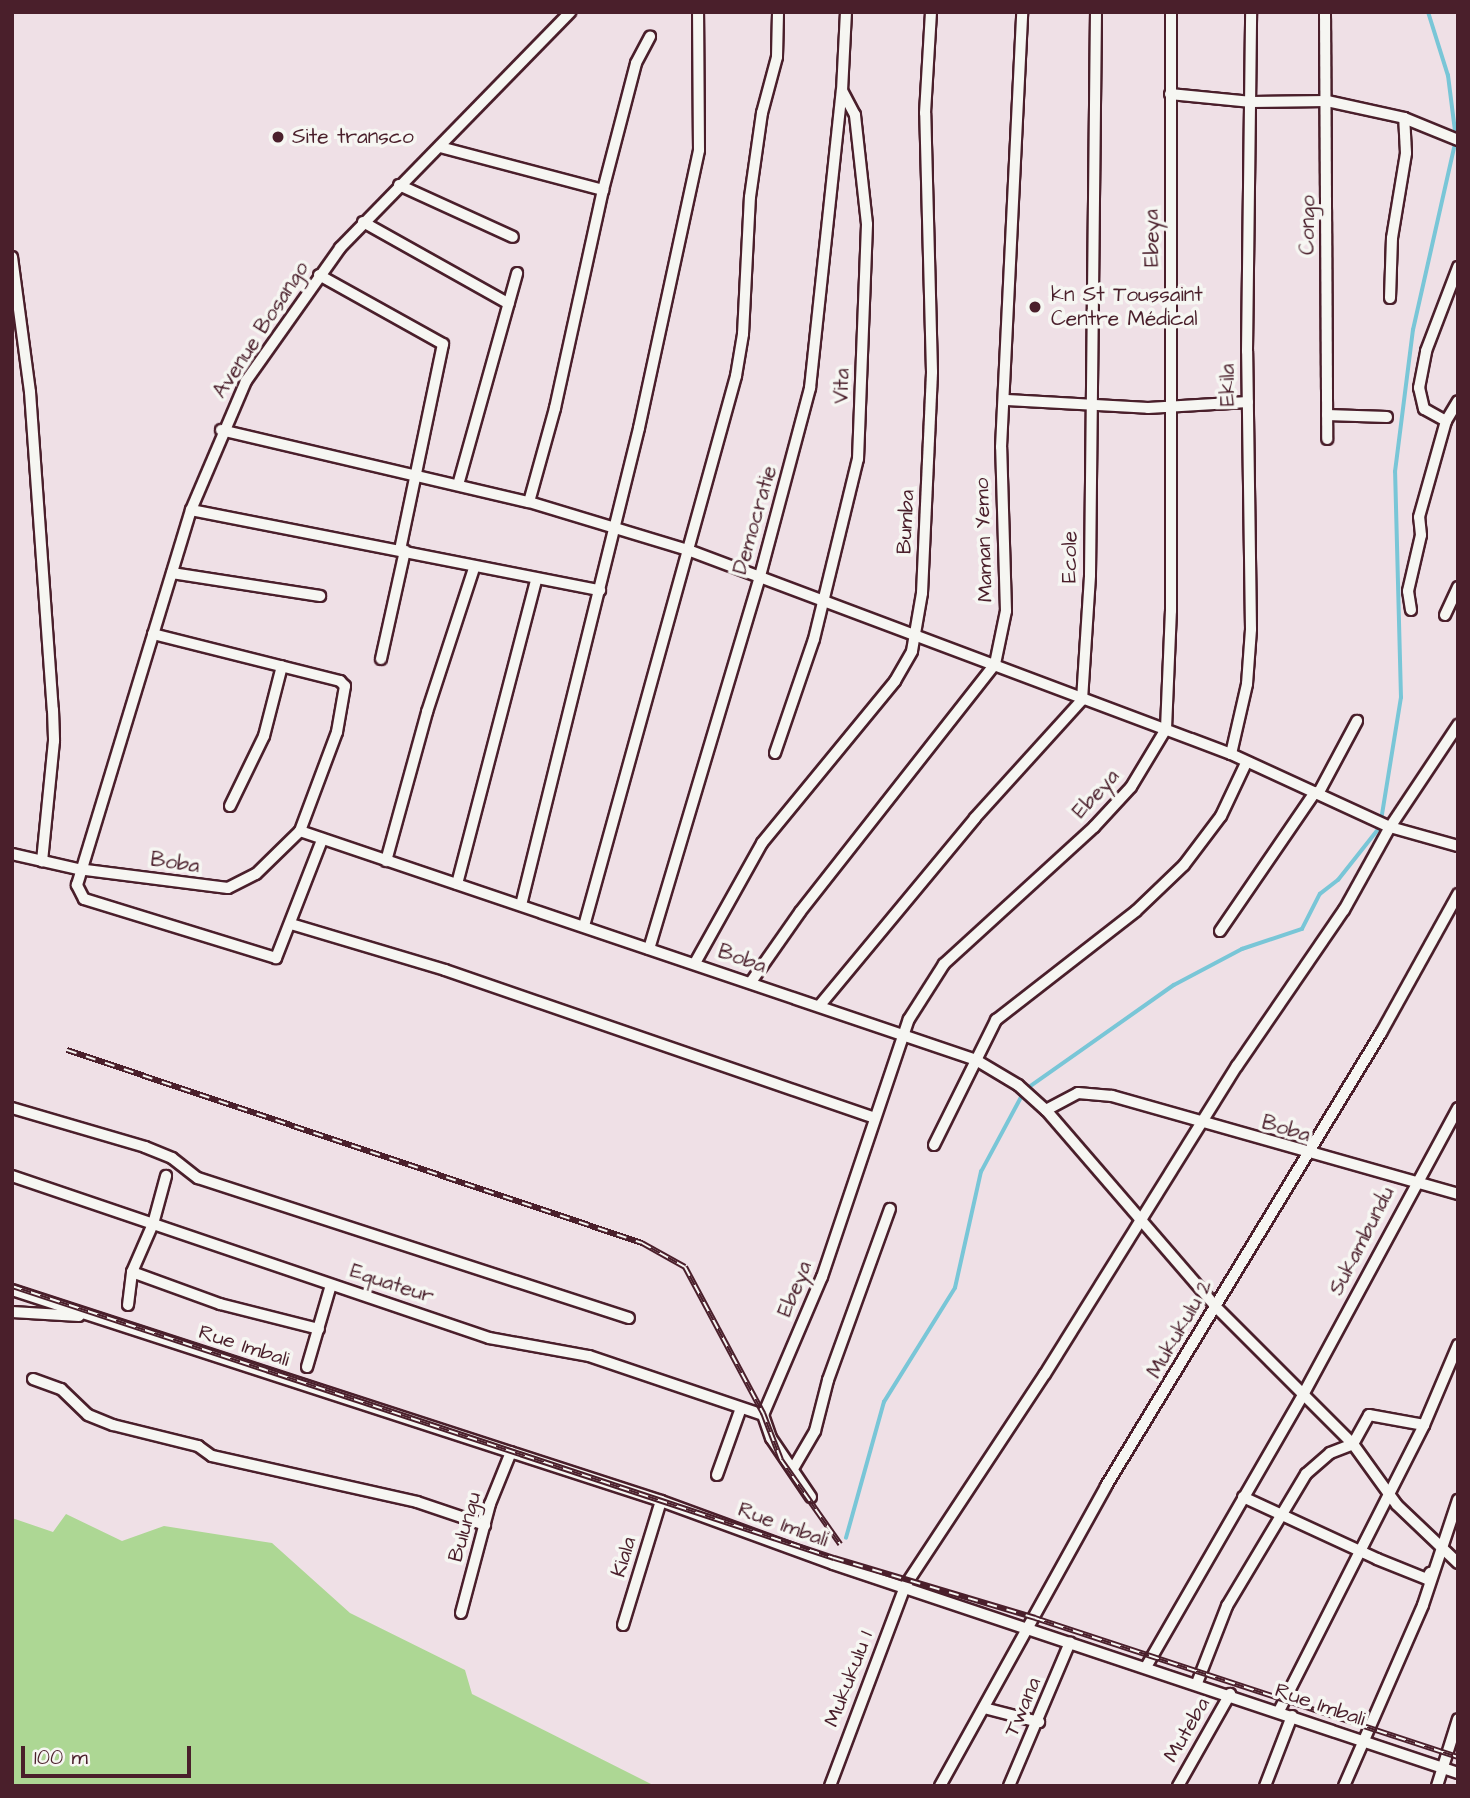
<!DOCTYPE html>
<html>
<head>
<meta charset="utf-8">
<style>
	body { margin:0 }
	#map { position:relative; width:1470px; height:1798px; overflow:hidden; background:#efe0e6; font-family:"Architects Daughter",sans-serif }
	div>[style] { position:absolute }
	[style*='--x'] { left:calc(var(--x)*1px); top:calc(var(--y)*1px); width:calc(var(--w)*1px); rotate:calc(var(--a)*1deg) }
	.green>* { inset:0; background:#add794 }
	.stream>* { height:3.5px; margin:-1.75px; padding:0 1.75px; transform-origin:1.75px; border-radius:1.75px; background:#79c6d7 }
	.roads { filter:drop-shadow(2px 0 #4a1f2b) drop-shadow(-2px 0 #4a1f2b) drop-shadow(0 2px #4a1f2b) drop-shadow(0 -2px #4a1f2b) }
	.street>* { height:10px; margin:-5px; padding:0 5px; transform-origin:5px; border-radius:5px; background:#f6f6f2 }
	.rail>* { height:6px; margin-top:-3px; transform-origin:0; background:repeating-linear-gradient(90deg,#f6f6f2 0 10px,#4a1f2b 0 20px); box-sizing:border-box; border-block:2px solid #4a1f2b }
	.dots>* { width:19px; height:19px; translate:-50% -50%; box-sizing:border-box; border:4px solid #f6f6f2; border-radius:50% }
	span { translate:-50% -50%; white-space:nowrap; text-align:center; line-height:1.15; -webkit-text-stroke:7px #f6f6f2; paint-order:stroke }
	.poi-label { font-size:21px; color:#4a1f2b }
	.left { translate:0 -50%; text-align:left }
	.street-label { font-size:21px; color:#4a1f2b }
	.frame { position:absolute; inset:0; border:14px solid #4a1f2b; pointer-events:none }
	.scale { position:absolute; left:21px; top:1746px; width:170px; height:32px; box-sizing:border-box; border:4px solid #4a1f2b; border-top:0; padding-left:9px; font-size:21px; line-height:24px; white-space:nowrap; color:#4a1f2b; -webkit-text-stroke:5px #f6f6f2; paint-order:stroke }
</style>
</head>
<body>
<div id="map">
	<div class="green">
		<i style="clip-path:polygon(66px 1514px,122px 1541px,164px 1526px,272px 1543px,350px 1613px,465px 1670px,472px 1694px,655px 1786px,12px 1786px,12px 1518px,53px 1532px)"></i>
	</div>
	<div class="stream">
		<i style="--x:846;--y:1538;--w:141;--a:-74.4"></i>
		<i style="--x:884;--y:1402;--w:134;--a:-58.1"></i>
		<i style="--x:955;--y:1288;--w:119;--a:-77.4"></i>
		<i style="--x:981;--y:1172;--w:93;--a:-61.8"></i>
		<i style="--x:1025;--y:1090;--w:182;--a:-35.2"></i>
		<i style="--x:1174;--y:985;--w:77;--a:-27.9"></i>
		<i style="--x:1242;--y:949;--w:63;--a:-18.4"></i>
		<i style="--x:1302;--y:929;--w:39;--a:-63"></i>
		<i style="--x:1320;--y:894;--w:23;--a:-38"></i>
		<i style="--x:1338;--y:880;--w:68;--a:-51.6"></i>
		<i style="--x:1380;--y:827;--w:131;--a:-80.8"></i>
		<i style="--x:1401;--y:698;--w:226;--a:-91.5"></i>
		<i style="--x:1395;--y:472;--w:143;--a:-82.8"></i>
		<i style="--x:1413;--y:330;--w:196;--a:-77.3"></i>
		<i style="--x:1456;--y:139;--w:64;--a:-97.2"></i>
		<i style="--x:1448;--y:76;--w:67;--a:-107.4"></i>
	</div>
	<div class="roads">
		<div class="street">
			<i style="--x:1325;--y:12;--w:427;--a:89.7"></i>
			<i style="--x:1170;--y:94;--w:82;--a:5.6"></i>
			<i style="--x:1252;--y:102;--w:75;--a:-0.8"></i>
			<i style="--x:1327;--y:101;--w:79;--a:12.4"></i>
			<i style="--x:1404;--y:118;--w:58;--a:22.2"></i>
			<i style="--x:440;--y:147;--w:169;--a:14.8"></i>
			<i style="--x:399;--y:185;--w:125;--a:24.5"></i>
			<i style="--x:363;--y:222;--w:167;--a:29.3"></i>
			<i style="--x:12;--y:257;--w:136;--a:82.4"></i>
			<i style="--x:30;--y:392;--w:319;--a:85.9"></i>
			<i style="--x:53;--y:710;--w:31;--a:88"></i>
			<i style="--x:54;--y:741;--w:121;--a:95.7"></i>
			<i style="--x:319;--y:275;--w:142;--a:29.1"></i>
			<i style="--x:443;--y:344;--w:210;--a:101.8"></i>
			<i style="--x:1390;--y:298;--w:60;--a:-88.1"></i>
			<i style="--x:1392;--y:238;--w:86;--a:-80.6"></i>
			<i style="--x:1406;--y:153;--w:35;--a:-93"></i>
			<i style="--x:1007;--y:400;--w:141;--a:3.2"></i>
			<i style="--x:1148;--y:408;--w:100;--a:-3.4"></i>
			<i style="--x:1327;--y:415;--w:60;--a:1.9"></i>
			<i style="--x:1446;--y:421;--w:25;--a:-151"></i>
			<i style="--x:1424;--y:409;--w:22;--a:-103"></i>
			<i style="--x:1419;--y:388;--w:38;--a:-79"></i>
			<i style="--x:1426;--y:351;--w:90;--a:-69.1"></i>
			<i style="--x:221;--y:430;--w:316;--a:13.2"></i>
			<i style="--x:529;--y:502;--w:166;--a:16.8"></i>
			<i style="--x:688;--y:550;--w:580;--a:20.59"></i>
			<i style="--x:1231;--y:754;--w:175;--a:24.7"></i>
			<i style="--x:1390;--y:827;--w:71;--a:15.6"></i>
			<i style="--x:458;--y:485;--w:220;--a:-74.4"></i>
			<i style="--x:529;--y:502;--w:98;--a:-74.5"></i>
			<i style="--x:555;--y:408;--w:223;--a:-77.6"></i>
			<i style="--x:603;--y:190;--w:131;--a:-75.4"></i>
			<i style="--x:636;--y:63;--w:30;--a:-62"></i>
			<i style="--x:191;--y:510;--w:417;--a:11.1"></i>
			<i style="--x:172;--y:573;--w:150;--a:8.8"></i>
			<i style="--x:1411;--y:610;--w:19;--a:-99"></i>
			<i style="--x:1408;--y:591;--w:57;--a:-76.9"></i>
			<i style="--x:1421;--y:535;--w:18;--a:-96"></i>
			<i style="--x:1419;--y:517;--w:100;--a:-74.3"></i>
			<i style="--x:1446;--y:421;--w:23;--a:-59"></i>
			<i style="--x:1445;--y:615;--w:31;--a:-65"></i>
			<i style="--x:153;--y:634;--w:193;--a:14.1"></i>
			<i style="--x:340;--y:681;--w:7;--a:45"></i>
			<i style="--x:345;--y:686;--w:47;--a:99.9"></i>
			<i style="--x:337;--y:732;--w:106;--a:110.5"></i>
			<i style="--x:381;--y:659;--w:111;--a:-77.5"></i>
			<i style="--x:775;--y:753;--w:120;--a:-71.1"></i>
			<i style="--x:814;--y:639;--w:185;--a:-76.3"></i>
			<i style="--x:858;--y:459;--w:235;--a:-87.8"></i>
			<i style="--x:867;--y:224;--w:110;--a:-96.3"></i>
			<i style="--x:855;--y:115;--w:27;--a:-118"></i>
			<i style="--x:842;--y:91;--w:79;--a:-87.1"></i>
			<i style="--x:1231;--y:754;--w:72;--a:-77.1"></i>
			<i style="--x:1247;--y:684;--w:55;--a:-85.8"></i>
			<i style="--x:1251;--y:629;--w:278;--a:-90.8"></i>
			<i style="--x:1247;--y:351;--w:339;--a:-89.3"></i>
			<i style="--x:1318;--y:794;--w:83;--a:-61.9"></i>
			<i style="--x:230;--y:806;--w:78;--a:-64.1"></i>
			<i style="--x:264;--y:736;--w:72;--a:-75.6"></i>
			<i style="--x:322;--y:840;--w:127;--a:111.3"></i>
			<i style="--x:276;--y:958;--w:201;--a:-162.9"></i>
			<i style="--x:84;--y:899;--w:16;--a:-117"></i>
			<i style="--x:77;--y:885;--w:392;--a:-73.1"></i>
			<i style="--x:191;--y:510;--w:140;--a:-66.9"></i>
			<i style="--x:246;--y:381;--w:163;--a:-54.7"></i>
			<i style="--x:340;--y:248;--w:330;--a:-45.7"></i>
			<i style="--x:12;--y:854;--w:68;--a:12.8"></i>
			<i style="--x:78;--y:869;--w:151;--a:7.2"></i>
			<i style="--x:228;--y:888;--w:31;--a:-27"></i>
			<i style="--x:256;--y:874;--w:62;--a:-44.3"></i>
			<i style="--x:300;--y:831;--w:714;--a:18.71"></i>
			<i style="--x:976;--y:1060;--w:49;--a:30.8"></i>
			<i style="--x:1018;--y:1085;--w:38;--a:42"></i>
			<i style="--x:1046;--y:1110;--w:36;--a:-28"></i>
			<i style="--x:1078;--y:1093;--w:34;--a:5"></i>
			<i style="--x:1112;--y:1096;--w:360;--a:15.8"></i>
			<i style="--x:386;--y:861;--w:155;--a:-74.6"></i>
			<i style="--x:427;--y:712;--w:151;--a:-71.9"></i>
			<i style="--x:457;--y:884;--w:313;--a:-75.4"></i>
			<i style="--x:521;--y:905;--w:491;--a:-76.1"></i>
			<i style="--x:639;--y:428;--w:284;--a:-77.8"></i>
			<i style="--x:699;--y:150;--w:138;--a:-90.4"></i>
			<i style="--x:291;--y:924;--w:161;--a:16.6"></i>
			<i style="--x:445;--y:970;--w:454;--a:19"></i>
			<i style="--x:584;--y:926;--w:571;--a:-74.55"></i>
			<i style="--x:736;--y:376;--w:43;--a:-80.5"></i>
			<i style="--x:743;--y:334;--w:137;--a:-87.1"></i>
			<i style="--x:750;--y:197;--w:85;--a:-81.9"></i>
			<i style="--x:762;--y:113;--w:58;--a:-75"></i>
			<i style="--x:777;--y:57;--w:45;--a:-88.7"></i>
			<i style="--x:1220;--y:931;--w:168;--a:-55.6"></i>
			<i style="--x:649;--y:949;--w:389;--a:-73.4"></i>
			<i style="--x:760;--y:576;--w:195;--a:-75.1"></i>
			<i style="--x:810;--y:388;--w:299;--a:-83.9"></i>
			<i style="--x:695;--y:963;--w:137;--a:-60.8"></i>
			<i style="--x:762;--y:843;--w:210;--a:-50.6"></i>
			<i style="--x:895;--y:681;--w:34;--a:-60"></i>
			<i style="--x:912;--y:651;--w:59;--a:-80.2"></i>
			<i style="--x:922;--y:593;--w:221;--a:-87.4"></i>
			<i style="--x:932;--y:372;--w:259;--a:-91.5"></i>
			<i style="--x:925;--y:113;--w:101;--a:-86.6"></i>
			<i style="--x:751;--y:982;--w:85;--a:-55"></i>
			<i style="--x:800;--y:912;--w:315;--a:-51.8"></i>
			<i style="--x:995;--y:664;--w:54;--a:-78.3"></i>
			<i style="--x:1006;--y:611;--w:164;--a:-91.7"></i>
			<i style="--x:1001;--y:447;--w:436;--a:-87.2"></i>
			<i style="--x:820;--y:1005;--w:243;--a:-50.3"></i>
			<i style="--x:975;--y:818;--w:159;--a:-47.8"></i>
			<i style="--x:1082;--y:700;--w:125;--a:-86.3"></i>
			<i style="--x:1090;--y:575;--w:563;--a:-89.39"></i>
			<i style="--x:12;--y:1108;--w:139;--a:16.3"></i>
			<i style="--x:145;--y:1147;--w:29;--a:22"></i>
			<i style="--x:172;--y:1158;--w:33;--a:38"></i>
			<i style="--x:198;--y:1178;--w:453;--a:18"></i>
			<i style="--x:1046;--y:1110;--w:259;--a:49.2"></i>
			<i style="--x:1215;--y:1306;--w:195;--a:45"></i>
			<i style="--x:1353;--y:1444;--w:75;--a:54.2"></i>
			<i style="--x:1397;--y:1505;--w:84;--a:43.6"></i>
			<i style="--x:934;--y:1145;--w:140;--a:-63.6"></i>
			<i style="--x:996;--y:1020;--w:177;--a:-37.9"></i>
			<i style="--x:1136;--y:911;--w:66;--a:-43.8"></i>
			<i style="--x:1184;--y:865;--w:61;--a:-52.9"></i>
			<i style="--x:1221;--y:816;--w:59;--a:-64.7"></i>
			<i style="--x:12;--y:1176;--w:504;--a:18.76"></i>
			<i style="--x:489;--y:1338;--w:102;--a:10.2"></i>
			<i style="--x:589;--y:1356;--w:184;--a:18.7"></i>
			<i style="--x:132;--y:1272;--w:94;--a:20"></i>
			<i style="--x:220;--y:1304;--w:102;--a:14.2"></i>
			<i style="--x:12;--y:1290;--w:682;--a:18.01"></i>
			<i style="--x:661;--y:1501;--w:183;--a:20.1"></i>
			<i style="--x:833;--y:1564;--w:659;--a:18.49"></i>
			<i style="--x:128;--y:1305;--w:33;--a:-83"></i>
			<i style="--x:132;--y:1272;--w:52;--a:-66.4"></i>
			<i style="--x:153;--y:1224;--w:50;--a:-74.8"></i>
			<i style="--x:12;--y:1312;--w:67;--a:3.4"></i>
			<i style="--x:307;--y:1367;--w:85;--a:-73.7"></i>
			<i style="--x:33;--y:1379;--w:30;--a:20"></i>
			<i style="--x:61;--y:1389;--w:37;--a:44"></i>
			<i style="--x:88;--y:1415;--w:27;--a:22"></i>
			<i style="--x:113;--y:1425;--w:88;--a:13.9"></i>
			<i style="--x:198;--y:1446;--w:17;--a:36"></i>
			<i style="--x:212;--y:1456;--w:210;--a:12.6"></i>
			<i style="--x:417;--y:1502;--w:72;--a:18.7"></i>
			<i style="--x:794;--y:1467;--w:42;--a:-59.7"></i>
			<i style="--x:815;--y:1431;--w:53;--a:-75.7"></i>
			<i style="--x:828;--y:1380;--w:182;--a:-70.1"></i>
			<i style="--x:717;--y:1475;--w:71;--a:-70.3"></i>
			<i style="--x:811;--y:1497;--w:71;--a:-124.1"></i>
			<i style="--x:771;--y:1438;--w:24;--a:-109"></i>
			<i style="--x:763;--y:1415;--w:150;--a:-66.9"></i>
			<i style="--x:822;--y:1277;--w:272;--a:-71.4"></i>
			<i style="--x:909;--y:1019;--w:65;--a:-57.5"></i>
			<i style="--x:944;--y:964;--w:203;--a:-42.4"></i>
			<i style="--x:1094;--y:827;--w:54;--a:-47.2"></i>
			<i style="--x:1131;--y:787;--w:68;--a:-58.9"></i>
			<i style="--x:1166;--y:729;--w:118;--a:-87.6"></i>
			<i style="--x:1171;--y:611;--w:599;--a:-90"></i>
			<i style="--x:1243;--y:1497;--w:148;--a:24.8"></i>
			<i style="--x:1377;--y:1559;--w:54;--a:21.8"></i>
			<i style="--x:1427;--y:1579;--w:7;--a:-63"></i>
			<i style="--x:461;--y:1613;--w:113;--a:-75.1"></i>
			<i style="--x:490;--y:1504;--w:56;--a:-68"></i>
			<i style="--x:623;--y:1625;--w:130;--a:-73"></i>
			<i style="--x:1146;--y:1667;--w:316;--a:-60"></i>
			<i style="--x:1304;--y:1393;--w:324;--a:-61.6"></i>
			<i style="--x:1197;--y:1683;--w:83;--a:-68.7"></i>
			<i style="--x:1227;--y:1606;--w:154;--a:-59.1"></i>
			<i style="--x:1306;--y:1474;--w:32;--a:-41"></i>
			<i style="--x:1330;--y:1453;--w:25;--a:-21"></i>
			<i style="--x:1353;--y:1444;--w:33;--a:-61"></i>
			<i style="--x:1369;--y:1415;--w:56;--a:10.3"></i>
			<i style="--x:984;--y:1708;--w:57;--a:14.3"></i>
			<i style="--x:1279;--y:1711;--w:321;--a:-63.1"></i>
			<i style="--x:1424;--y:1425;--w:87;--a:-67"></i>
			<i style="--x:830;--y:1786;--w:214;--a:-69.4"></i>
			<i style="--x:905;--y:1586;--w:254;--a:-56.6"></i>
			<i style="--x:1045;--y:1374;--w:363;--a:-58.1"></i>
			<i style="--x:1237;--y:1066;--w:189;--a:-55.6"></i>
			<i style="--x:1344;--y:910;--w:95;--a:-61"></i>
			<i style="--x:1390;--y:827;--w:123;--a:-56.3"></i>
			<i style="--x:940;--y:1786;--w:343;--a:-61"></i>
			<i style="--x:1106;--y:1486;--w:530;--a:-58.74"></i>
			<i style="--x:1381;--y:1033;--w:159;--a:-61"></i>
			<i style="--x:1009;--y:1786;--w:156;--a:-67"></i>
			<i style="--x:1178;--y:1786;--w:106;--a:-60.5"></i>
			<i style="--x:1265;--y:1786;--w:75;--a:-68.9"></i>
			<i style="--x:1344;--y:1786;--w:197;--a:-66.4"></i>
			<i style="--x:1423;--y:1605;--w:111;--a:-71.6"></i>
			<i style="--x:1437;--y:1786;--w:70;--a:-72.6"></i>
		</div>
	</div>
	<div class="rail">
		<i style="--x:67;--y:1050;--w:607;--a:18.55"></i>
		<i style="--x:642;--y:1243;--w:49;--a:29.2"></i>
		<i style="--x:685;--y:1267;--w:166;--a:61.9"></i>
		<i style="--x:763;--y:1413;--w:50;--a:69"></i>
		<i style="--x:781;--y:1460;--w:103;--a:54.9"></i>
		<i style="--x:12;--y:1286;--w:866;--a:18.31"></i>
		<i style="--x:834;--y:1558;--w:210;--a:16.6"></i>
		<i style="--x:1035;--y:1618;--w:445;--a:18.2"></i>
	</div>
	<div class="dots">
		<i style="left:278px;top:137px;background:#4a1f2b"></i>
		<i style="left:1035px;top:307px;background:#4a1f2b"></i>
	</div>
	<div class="poi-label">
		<span class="left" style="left:292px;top:137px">Site transco</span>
		<span class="left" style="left:1051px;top:307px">kn St Toussaint<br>Centre Médical</span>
	</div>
	<div class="street-label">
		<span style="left:1308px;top:225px;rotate:-89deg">Congo</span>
		<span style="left:1152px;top:238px;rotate:-91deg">Ebeya</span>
		<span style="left:261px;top:330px;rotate:-57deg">Avenue Bosango</span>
		<span style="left:1228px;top:385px;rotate:-91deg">Ekila</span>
		<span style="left:842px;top:386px;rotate:-88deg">Vita</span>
		<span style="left:755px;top:520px;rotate:-74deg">Democratie</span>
		<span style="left:906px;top:522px;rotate:-87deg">Bumba</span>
		<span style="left:984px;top:540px;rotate:-92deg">Maman Yemo</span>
		<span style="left:1070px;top:557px;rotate:-90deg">Ecole</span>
		<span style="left:1096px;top:794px;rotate:-48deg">Ebeya</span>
		<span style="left:175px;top:863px;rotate:8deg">Boba</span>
		<span style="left:742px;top:959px;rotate:19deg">Boba</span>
		<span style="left:1286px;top:1129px;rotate:16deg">Boba</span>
		<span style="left:1362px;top:1241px;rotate:-63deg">Sukambundu</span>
		<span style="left:392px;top:1284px;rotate:18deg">Equateur</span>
		<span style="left:795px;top:1289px;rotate:-68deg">Ebeya</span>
		<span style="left:1180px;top:1329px;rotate:-60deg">Mukukulu 2</span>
		<span style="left:244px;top:1346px;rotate:18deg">Rue Imbali</span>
		<span style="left:783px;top:1525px;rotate:20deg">Rue Imbali</span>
		<span style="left:465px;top:1527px;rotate:-74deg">Bulungu</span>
		<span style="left:624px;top:1557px;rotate:-73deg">Kiala</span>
		<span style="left:849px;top:1679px;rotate:-69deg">Mukukulu 1</span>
		<span style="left:1320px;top:1705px;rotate:19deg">Rue Imbali</span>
		<span style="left:1023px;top:1707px;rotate:-67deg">Twana</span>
		<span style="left:1187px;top:1730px;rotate:-60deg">Muteba</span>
	</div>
	<div class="frame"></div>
	<div class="scale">100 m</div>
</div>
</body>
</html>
